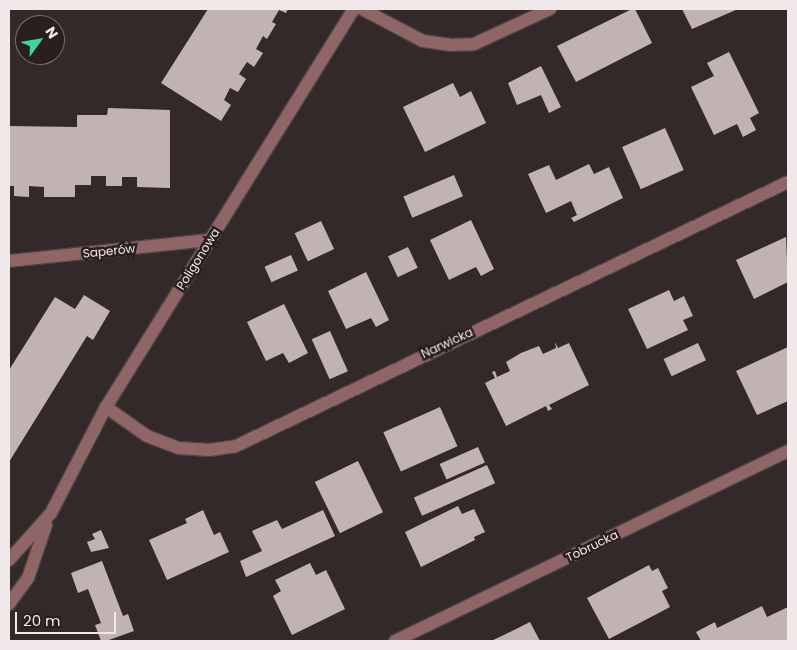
<!DOCTYPE html>
<html>
<head>
<meta charset="utf-8">
<style>
	body { margin:0 }
	#map { position:relative; width:797px; height:650px; overflow:hidden; background:#342929; font-family:Poppins,sans-serif }
	div>[style] { position:absolute }
	[style*='--x'] { left:calc(var(--x)*1px); top:calc(var(--y)*1px); width:calc(var(--w)*1px); rotate:calc(var(--a)*1deg) }
	.building>* { inset:0; background:#c2b3b3; transform-origin:0 0 }
	.roads { filter:drop-shadow(1px 0 #4e4444) drop-shadow(-1px 0 #4e4444) drop-shadow(0 1px #4e4444) drop-shadow(0 -1px #4e4444) }
	.minor>* { height:12px; margin:-6px; padding:0 6px; transform-origin:6px; border-radius:6px; background:#906567 }
	span { translate:-50% -50%; white-space:nowrap; text-align:center; line-height:1.15; -webkit-text-stroke:5px #2a1f1f; paint-order:stroke }
	.street-label { font-size:12px; color:#f1e9e9 }
	.frame { position:absolute; inset:0; border:10px solid #f1e9e9; pointer-events:none }
	.north { position:absolute; left:15px; top:15px; width:50px; height:50px; box-sizing:border-box; background:#2a1f1f; border:1px solid #7a7070; border-radius:50%; rotate:58deg; font-size:14px; font-weight:700; line-height:20px; text-align:center; color:#f1e9e9 }
	.north::after { content:''; display:block; margin:auto; width:18px; height:22px; background:#40d4a2; clip-path:polygon(50% 0,100% 100%,50% 72%,0 100%) }
	.scale { position:absolute; left:15px; top:612px; width:101px; height:22px; box-sizing:border-box; border:2px solid #f1e9e9; border-top:0; padding-left:6px; font-size:15px; line-height:18px; white-space:nowrap; color:#f1e9e9; -webkit-text-stroke:4px #2a1f1f; paint-order:stroke }
</style>
</head>
<body>
<div id="map">
	<div class="building">
		<i style="clip-path:polygon(208px 9px,288px 9px,286px 13px,279px 10px,272px 22px,276px 24px,267px 39px,263px 36px,256px 49px,263px 53px,254px 67px,247px 62px,239px 74px,246px 79px,238px 92px,230px 88px,224px 100px,231px 105px,221px 121px,161px 83px)"></i>
		<i style="clip-path:polygon(632px 9px,635px 9px,652px 43px,576px 82px,557px 46px)"></i>
		<i style="clip-path:polygon(682px 9px,738px 9px,692px 29px)"></i>
		<i style="clip-path:polygon(729px 52px,759px 113px,750px 118px,756px 130px,743px 137px,737px 124px,714px 135px,691px 87px,714px 76px,707px 63px)"></i>
		<i style="clip-path:polygon(541px 66px,561px 107px,549px 113px,541px 95px,517px 105px,508px 83px)"></i>
		<i style="clip-path:polygon(453px 83px,460px 97px,471px 91px,486px 123px,425px 152px,403px 107px)"></i>
		<i style="clip-path:polygon(108px 108px,170px 110px,170px 188px,137px 187px,137px 177px,122px 177px,122px 186px,106px 186px,106px 176px,91px 176px,91px 185px,75px 185px,75px 197px,44px 197px,44px 187px,29px 186px,29px 197px,14px 196px,14px 186px,9px 186px,9px 126px,77px 127px,77px 115px,107px 115px)"></i>
		<i style="left:665px;top:128px;width:46px;height:47px;rotate:66deg"></i>
		<i style="clip-path:polygon(589px 164px,594px 174px,609px 167px,623px 198px,574px 222px,571px 218px,577px 215px,571px 201px,546px 213px,528px 174px,549px 165px,556px 180px)"></i>
		<i style="left:454px;top:175px;width:23px;height:55px;rotate:67deg"></i>
		<i style="clip-path:polygon(471px 220px,494px 269px,481px 276px,476px 267px,449px 280px,430px 240px)"></i>
		<i style="left:321px;top:221px;width:31px;height:29px;rotate:65deg"></i>
		<i style="clip-path:polygon(786px 237px,788px 282px,754px 299px,736px 260px)"></i>
		<i style="left:408px;top:247px;width:23px;height:22px;rotate:65deg"></i>
		<i style="left:291px;top:255px;width:17px;height:29px;rotate:66deg"></i>
		<i style="clip-path:polygon(366px 272px,389px 320px,376px 327px,371px 318px,346px 329px,328px 291px)"></i>
		<i style="clip-path:polygon(669px 290px,674px 301px,684px 296px,693px 316px,683px 320px,688px 330px,647px 349px,628px 309px)"></i>
		<i style="clip-path:polygon(84px 295px,110px 311px,93px 340px,87px 336px,9px 462px,9px 370px,55px 297px,75px 309px)"></i>
		<i style="clip-path:polygon(284px 304px,308px 353px,289px 363px,283px 353px,266px 361px,247px 322px)"></i>
		<i style="left:330px;top:331px;width:44px;height:20px;rotate:66deg"></i>
		<i style="clip-path:polygon(555px 342px,558px 348px,569px 343px,589px 385px,549px 405px,552px 409px,548px 411px,546px 406px,506px 426px,485px 383px,495px 378px,492px 372px,495px 371px,497px 377px,510px 371px,506px 362px,521px 353px,539px 346px,543px 354px,556px 348px)"></i>
		<i style="left:698px;top:343px;width:19px;height:38px;rotate:65deg"></i>
		<i style="clip-path:polygon(788px 347px,788px 401px,757px 415px,736px 371px)"></i>
		<i style="left:440px;top:407px;width:43px;height:62px;rotate:66deg"></i>
		<i style="left:478px;top:447px;width:17px;height:42px;rotate:66deg"></i>
		<i style="left:358px;top:461px;width:57px;height:48px;rotate:64deg"></i>
		<i style="left:487px;top:465px;width:20px;height:80px;rotate:66deg"></i>
		<i style="clip-path:polygon(458px 506px,462px 514px,474px 509px,485px 532px,474px 537px,475px 540px,421px 567px,405px 532px)"></i>
		<i style="clip-path:polygon(203px 510px,214px 535px,220px 532px,229px 552px,167px 580px,149px 540px,187px 523px,185px 519px)"></i>
		<i style="clip-path:polygon(323px 510px,335px 536px,246px 577px,240px 561px,262px 551px,252px 531px,277px 520px,282px 529px)"></i>
		<i style="clip-path:polygon(101px 530px,109px 548px,91px 552px,87px 542px,95px 539px,92px 534px)"></i>
		<i style="clip-path:polygon(102px 561px,123px 616px,128px 614px,134px 631px,106px 641px,101px 641px,95px 625px,101px 623px,88px 589px,78px 593px,71px 573px)"></i>
		<i style="clip-path:polygon(310px 563px,316px 575px,326px 570px,345px 609px,292px 635px,273px 596px,281px 591px,275px 580px)"></i>
		<i style="clip-path:polygon(649px 565px,652px 571px,658px 568px,668px 588px,662px 591px,670px 607px,609px 639px,587px 598px)"></i>
		<i style="clip-path:polygon(762px 606px,767px 617px,788px 607px,788px 641px,701px 641px,696px 632px,715px 622px,717px 628px)"></i>
		<i style="clip-path:polygon(530px 622px,540px 641px,491px 641px,510px 632px)"></i>
	</div>
	<div class="roads">
		<div class="minor">
			<i style="--x:362;--y:9;--w:69;--a:27.7"></i>
			<i style="--x:423;--y:41;--w:27;--a:8"></i>
			<i style="--x:450;--y:45;--w:24;--a:-2"></i>
			<i style="--x:474;--y:44;--w:84;--a:-24.7"></i>
			<i style="--x:9;--y:261;--w:202;--a:-6"></i>
			<i style="--x:106;--y:407;--w:50;--a:35.3"></i>
			<i style="--x:147;--y:436;--w:34;--a:21"></i>
			<i style="--x:179;--y:448;--w:30;--a:4"></i>
			<i style="--x:209;--y:450;--w:27;--a:-8"></i>
			<i style="--x:236;--y:446;--w:612;--a:-25.56"></i>
			<i style="--x:9;--y:560;--w:63;--a:-48.2"></i>
			<i style="--x:51;--y:513;--w:119;--a:-62.6"></i>
			<i style="--x:106;--y:407;--w:469;--a:-58.1"></i>
			<i style="--x:9;--y:604;--w:32;--a:-54"></i>
			<i style="--x:28;--y:578;--w:56;--a:-71.2"></i>
			<i style="--x:395;--y:641;--w:437;--a:-25.8"></i>
		</div>
	</div>
	<div class="street-label">
		<span style="left:109px;top:251px;rotate:-6deg">Saperów</span>
		<span style="left:198px;top:259px;rotate:-58deg">Poligonowa</span>
		<span style="left:447px;top:343px;rotate:-25deg">Narwicka</span>
		<span style="left:592px;top:546px;rotate:-26deg">Tobrucka</span>
	</div>
	<div class="frame"></div>
	<div class="north">N</div>
	<div class="scale">20 m</div>
</div>
</body>
</html>
